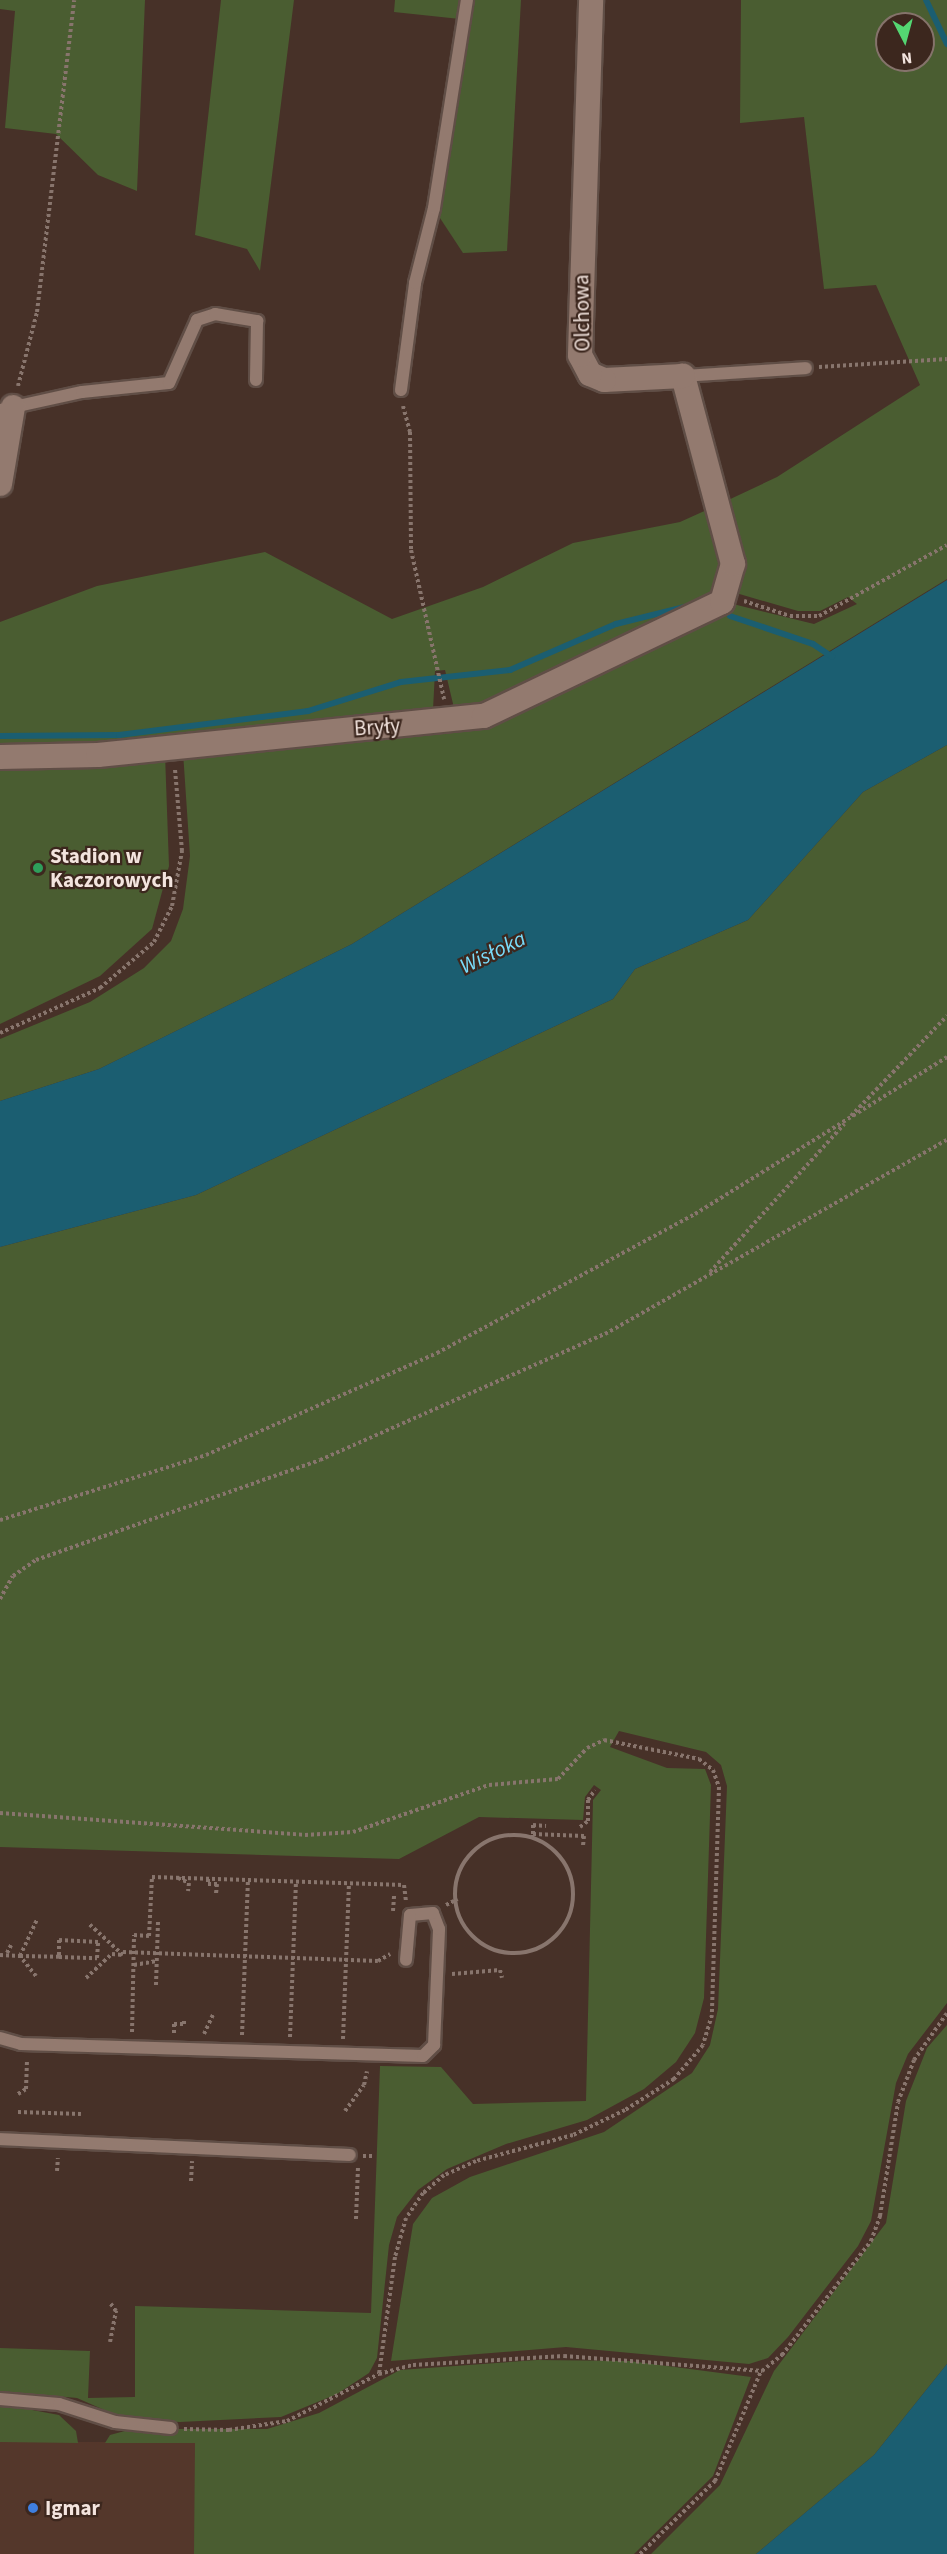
<!DOCTYPE html>
<html>
<head>
<meta charset="utf-8">
<style>
	body { margin:0 }
	#map { position:relative; width:947px; height:2554px; overflow:hidden; background:#473128; font-family:"Source Sans 3",sans-serif }
	div>[style] { position:absolute }
	[style*='--x'] { left:calc(var(--x)*1px); top:calc(var(--y)*1px); width:calc(var(--w)*1px); rotate:calc(var(--a)*1deg) }
	.built>* { inset:0; background:#54372b; transform-origin:0 0 }
	.green>* { inset:0; background:#4a5d31 }
	.water>* { inset:0; background:#1b5e71 }
	.stream>* { height:6px; margin:-3px; padding:0 3px; transform-origin:3px; border-radius:3px; background:#1b5e71 }
	.path>* { height:4px; margin-top:-2px; transform-origin:0; background:repeating-linear-gradient(90deg,#88756d 0 3px,transparent 0 6px) }
	.path>.ring { margin:-2px; padding:0; box-sizing:content-box; background:none; border:4px solid #88756d; border-radius:50% }
	.roads { filter:drop-shadow(2px 0 #604e46) drop-shadow(-2px 0 #604e46) drop-shadow(0 2px #604e46) drop-shadow(0 -2px #604e46) }
	.lane>* { height:12px; margin:-6px; padding:0 6px; transform-origin:6px; border-radius:6px; background:#937a6f }
	.street>* { height:24px; margin:-12px; padding:0 12px; transform-origin:12px; border-radius:12px; background:#937a6f }
	.dots>* { width:16px; height:16px; translate:-50% -50%; box-sizing:border-box; border:3px solid #3c271e; border-radius:50% }
	span { translate:-50% -50%; white-space:nowrap; text-align:center; line-height:1.15; -webkit-text-stroke:4.5px #3c271e; paint-order:stroke }
	.street-label { font-size:21px; color:#f3e4de }
	.poi-label { font-size:21px; color:#f3e4de; font-weight:700 }
	.left { translate:0 -50%; text-align:left }
	.water-label { font-size:22px; color:#79dbf9; font-style:italic }
	.north { position:absolute; left:875px; top:12px; width:60px; height:60px; box-sizing:border-box; background:#3c271e; border:2px solid #85736b; border-radius:50%; rotate:174deg; font-size:16px; font-weight:700; line-height:24px; text-align:center; color:#f3e4de }
	.north::after { content:''; display:block; margin:auto; width:21px; height:27px; background:#54d672; clip-path:polygon(50% 0,100% 100%,50% 72%,0 100%) }
</style>
</head>
<body>
<div id="map">
	<div class="built">
		<i style="left:0;top:2442px;width:195px;height:112px"></i>
	</div>
	<div class="green">
		<i style="clip-path:polygon(0 0,145px 0,137px 191px,98px 175px,56px 134px,5px 128px,15px 11px,0 9px)"></i>
		<i style="clip-path:polygon(221px 0,294px 0,260px 271px,247px 249px,195px 235px)"></i>
		<i style="clip-path:polygon(395px 0,463px 0,460px 19px,394px 12px)"></i>
		<i style="clip-path:polygon(471px 0,521px 0,507px 251px,463px 253px,438px 215px)"></i>
		<i style="clip-path:polygon(evenodd,741px 0,947px 0,947px 579px,352px 944px,99px 1069px,0 1101px,0 1039px,90px 1002px,144px 968px,171px 941px,183px 909px,190px 856px,183px 752px,471px 730px,729px 603px,814px 624px,857px 604px,848px 597px,820px 611px,798px 611px,736px 593px,724px 502px,777px 477px,920px 385px,876px 285px,824px 289px,804px 117px,740px 123px,741px 0,887px 24px,923px 24px,923px 60px,887px 60px,887px 24px)"></i>
		<i style="clip-path:polygon(711px 508px,723px 558px,717px 596px,473px 712px,454px 708px,445px 670px,435px 671px,433px 710px,82px 749px,0 749px,0 622px,97px 586px,265px 552px,392px 619px,483px 587px,573px 543px,680px 522px)"></i>
		<i style="clip-path:polygon(947px 745px,947px 2003px,908px 2054px,896px 2083px,871px 2221px,858px 2246px,788px 2337px,768px 2358px,749px 2364px,566px 2347px,391px 2361px,413px 2224px,432px 2198px,470px 2177px,604px 2132px,692px 2073px,710px 2045px,718px 2009px,727px 1786px,721px 1765px,706px 1752px,619px 1731px,610px 1747px,667px 1768px,705px 1769px,711px 1785px,704px 1998px,695px 2033px,676px 2062px,644px 2089px,587px 2120px,506px 2144px,447px 2169px,418px 2190px,397px 2217px,389px 2245px,377px 2358px,369px 2373px,337px 2394px,281px 2417px,180px 2422px,127px 2420px,77px 2398px,0 2391px,0 2348px,90px 2351px,88px 2398px,135px 2397px,135px 2306px,371px 2313px,380px 2066px,441px 2067px,473px 2104px,586px 2101px,593px 1800px,601px 1790px,594px 1785px,585px 1797px,583px 1820px,479px 1817px,399px 1859px,0 1847px,0 1247px,196px 1195px,613px 999px,635px 969px,748px 920px,863px 792px)"></i>
		<i style="clip-path:polygon(165px 754px,169px 866px,152px 929px,100px 976px,0 1024px,0 761px)"></i>
		<i style="clip-path:polygon(947px 2025px,947px 2364px,874px 2455px,756px 2554px,651px 2554px,720px 2485px,774px 2371px,886px 2223px,906px 2101px,927px 2048px)"></i>
		<i style="clip-path:polygon(537px 2360px,629px 2361px,751px 2377px,713px 2476px,634px 2554px,194px 2554px,195px 2443px,105px 2443px,110px 2435px,132px 2429px,267px 2429px,319px 2413px,400px 2370px)"></i>
		<i style="clip-path:polygon(0 2404px,59px 2415px,76px 2431px,78px 2443px,0 2442px)"></i>
	</div>
	<div class="water">
		<i style="clip-path:polygon(947px 580px,947px 745px,863px 792px,748px 920px,635px 969px,613px 999px,196px 1195px,0 1247px,0 1101px,99px 1069px,352px 944px)"></i>
		<i style="clip-path:polygon(947px 2364px,947px 2554px,756px 2554px,874px 2455px)"></i>
	</div>
	<div class="stream">
		<i style="--x:926;--y:0;--w:49;--a:64.5"></i>
		<i style="--x:730;--y:616;--w:88;--a:18.6"></i>
		<i style="--x:813;--y:644;--w:23;--a:34"></i>
		<i style="--x:0;--y:736;--w:119;--a:-0.5"></i>
		<i style="--x:119;--y:735;--w:191;--a:-7.2"></i>
		<i style="--x:308;--y:711;--w:97;--a:-17.3"></i>
		<i style="--x:401;--y:682;--w:110;--a:-6.3"></i>
		<i style="--x:510;--y:670;--w:116;--a:-23.5"></i>
		<i style="--x:616;--y:624;--w:74;--a:-14"></i>
	</div>
	<div class="path">
		<i style="--x:819;--y:367;--w:128;--a:-3.6"></i>
		<i style="--x:18;--y:386;--w:76;--a:-75.6"></i>
		<i style="--x:37;--y:312;--w:314;--a:-83.2"></i>
		<i style="--x:403;--y:406;--w:27;--a:75"></i>
		<i style="--x:410;--y:432;--w:118;--a:89.5"></i>
		<i style="--x:411;--y:550;--w:153;--a:77.5"></i>
		<i style="--x:744;--y:601;--w:48;--a:18.1"></i>
		<i style="--x:790;--y:616;--w:29;--a:0"></i>
		<i style="--x:819;--y:616;--w:146;--a:-29"></i>
		<i style="--x:0;--y:1033;--w:110;--a:-24.2"></i>
		<i style="--x:100;--y:988;--w:71;--a:-40.4"></i>
		<i style="--x:154;--y:942;--w:40;--a:-63.4"></i>
		<i style="--x:172;--y:906;--w:56;--a:-79.7"></i>
		<i style="--x:182;--y:851;--w:82;--a:-94.9"></i>
		<i style="--x:851;--y:1116;--w:139;--a:-46.2"></i>
		<i style="--x:710;--y:1272;--w:200;--a:-47.8"></i>
		<i style="--x:0;--y:1520;--w:216;--a:-17.5"></i>
		<i style="--x:206;--y:1455;--w:253;--a:-23.8"></i>
		<i style="--x:437;--y:1353;--w:293;--a:-28.3"></i>
		<i style="--x:695;--y:1214;--w:297;--a:-31.9"></i>
		<i style="--x:0;--y:1599;--w:26;--a:-61"></i>
		<i style="--x:13;--y:1576;--w:28;--a:-35"></i>
		<i style="--x:36;--y:1560;--w:301;--a:-19.4"></i>
		<i style="--x:320;--y:1460;--w:312;--a:-23.9"></i>
		<i style="--x:605;--y:1334;--w:393;--a:-29.6"></i>
		<i style="--x:0;--y:1813;--w:306;--a:4.1"></i>
		<i style="--x:305;--y:1835;--w:48;--a:-3.6"></i>
		<i style="--x:353;--y:1832;--w:144;--a:-19.1"></i>
		<i style="--x:489;--y:1785;--w:69;--a:-5"></i>
		<i style="--x:558;--y:1779;--w:42;--a:-46.9"></i>
		<i style="--x:587;--y:1748;--w:19;--a:-25"></i>
		<i style="--x:604;--y:1740;--w:97;--a:11.3"></i>
		<i style="--x:699;--y:1759;--w:18;--a:38"></i>
		<i style="--x:713;--y:1770;--w:18;--a:71"></i>
		<i style="--x:719;--y:1787;--w:228;--a:91.8"></i>
		<i style="--x:712;--y:2015;--w:31;--a:107"></i>
		<i style="--x:703;--y:2045;--w:45;--a:130.5"></i>
		<i style="--x:674;--y:2079;--w:58;--a:147.7"></i>
		<i style="--x:625;--y:2110;--w:58;--a:154.3"></i>
		<i style="--x:573;--y:2135;--w:100;--a:165"></i>
		<i style="--x:476;--y:2161;--w:35;--a:156"></i>
		<i style="--x:444;--y:2175;--w:28;--a:139"></i>
		<i style="--x:423;--y:2193;--w:30;--a:124"></i>
		<i style="--x:406;--y:2218;--w:41;--a:105.8"></i>
		<i style="--x:395;--y:2257;--w:118;--a:97.8"></i>
		<i style="--x:580;--y:1827;--w:10;--a:-37"></i>
		<i style="--x:588;--y:1821;--w:21;--a:-90"></i>
		<i style="--x:588;--y:1800;--w:12;--a:-55"></i>
		<i style="--x:533;--y:1834;--w:9;--a:-90"></i>
		<i style="--x:533;--y:1825;--w:13;--a:4"></i>
		<i class="ring" style="left:455px;top:1835px;width:114px;height:114px"></i>
		<i style="--x:532;--y:1838;--w:4;--a:-76"></i>
		<i style="--x:533;--y:1834;--w:51;--a:2.2"></i>
		<i style="--x:584;--y:1836;--w:10;--a:96"></i>
		<i style="--x:178;--y:1878;--w:12;--a:24"></i>
		<i style="--x:189;--y:1883;--w:8;--a:97"></i>
		<i style="--x:208;--y:1879;--w:5;--a:90"></i>
		<i style="--x:208;--y:1884;--w:9;--a:0"></i>
		<i style="--x:217;--y:1884;--w:10;--a:96"></i>
		<i style="--x:446;--y:1905;--w:13;--a:-27"></i>
		<i style="--x:393;--y:1911;--w:16;--a:-86"></i>
		<i style="--x:123;--y:1952;--w:255;--a:2"></i>
		<i style="--x:378;--y:1961;--w:14;--a:-30"></i>
		<i style="--x:7;--y:1953;--w:9;--a:-63"></i>
		<i style="--x:0;--y:1955;--w:20;--a:3"></i>
		<i style="--x:20;--y:1956;--w:39;--a:1"></i>
		<i style="--x:59;--y:1957;--w:38;--a:2"></i>
		<i style="--x:97;--y:1958;--w:16;--a:-86"></i>
		<i style="--x:98;--y:1942;--w:39;--a:-177"></i>
		<i style="--x:59;--y:1940;--w:17;--a:90"></i>
		<i style="--x:134;--y:1965;--w:23;--a:-10"></i>
		<i style="--x:452;--y:1974;--w:48;--a:-4.8"></i>
		<i style="--x:500;--y:1970;--w:8;--a:76"></i>
		<i style="--x:36;--y:1976;--w:26;--a:-129"></i>
		<i style="--x:20;--y:1956;--w:40;--a:-65"></i>
		<i style="--x:86;--y:1978;--w:35;--a:-43"></i>
		<i style="--x:112;--y:1954;--w:11;--a:5"></i>
		<i style="--x:123;--y:1955;--w:47;--a:-137.6"></i>
		<i style="--x:156;--y:1985;--w:63;--a:-88.2"></i>
		<i style="--x:132;--y:2032;--w:97;--a:-88.8"></i>
		<i style="--x:134;--y:1935;--w:15;--a:4"></i>
		<i style="--x:149;--y:1936;--w:59;--a:-87.1"></i>
		<i style="--x:152;--y:1877;--w:252;--a:1.8"></i>
		<i style="--x:404;--y:1885;--w:16;--a:83"></i>
		<i style="--x:174;--y:2033;--w:9;--a:-90"></i>
		<i style="--x:174;--y:2024;--w:10;--a:0"></i>
		<i style="--x:184;--y:2024;--w:6;--a:-90"></i>
		<i style="--x:204;--y:2034;--w:21;--a:-65"></i>
		<i style="--x:242;--y:2035;--w:155;--a:-87.8"></i>
		<i style="--x:290;--y:2037;--w:155;--a:-87.8"></i>
		<i style="--x:343;--y:2039;--w:155;--a:-87.8"></i>
		<i style="--x:18;--y:2094;--w:9;--a:-32"></i>
		<i style="--x:26;--y:2089;--w:29;--a:-88"></i>
		<i style="--x:345;--y:2111;--w:32;--a:-54"></i>
		<i style="--x:364;--y:2085;--w:14;--a:-78"></i>
		<i style="--x:18;--y:2112;--w:63;--a:1.8"></i>
		<i style="--x:363;--y:2156;--w:10;--a:0"></i>
		<i style="--x:57;--y:2171;--w:13;--a:-86"></i>
		<i style="--x:191;--y:2181;--w:20;--a:-87"></i>
		<i style="--x:356;--y:2219;--w:51;--a:-87.8"></i>
		<i style="--x:110;--y:2342;--w:32;--a:-79"></i>
		<i style="--x:116;--y:2311;--w:9;--a:-126"></i>
		<i style="--x:184;--y:2429;--w:45;--a:1.3"></i>
		<i style="--x:229;--y:2430;--w:59;--a:-8.8"></i>
		<i style="--x:287;--y:2421;--w:103;--a:-27.1"></i>
		<i style="--x:379;--y:2374;--w:35;--a:-15"></i>
		<i style="--x:413;--y:2365;--w:151;--a:-3.4"></i>
		<i style="--x:564;--y:2356;--w:199;--a:4.3"></i>
		<i style="--x:762;--y:2371;--w:26;--a:-39"></i>
		<i style="--x:782;--y:2355;--w:145;--a:-52"></i>
		<i style="--x:871;--y:2241;--w:27;--a:-70"></i>
		<i style="--x:880;--y:2216;--w:115;--a:-81"></i>
		<i style="--x:898;--y:2102;--w:45;--a:-69.1"></i>
		<i style="--x:914;--y:2060;--w:57;--a:-54.9"></i>
		<i style="--x:640;--y:2554;--w:105;--a:-44.2"></i>
		<i style="--x:715;--y:2481;--w:119;--a:-67.3"></i>
	</div>
	<div class="roads">
		<div class="lane">
			<i style="--x:683;--y:376;--w:123;--a:-3.7"></i>
			<i style="--x:401;--y:390;--w:108;--a:-82.5"></i>
			<i style="--x:415;--y:283;--w:77;--a:-75.8"></i>
			<i style="--x:434;--y:208;--w:211;--a:-81"></i>
			<i style="--x:0;--y:410;--w:84;--a:-12.4"></i>
			<i style="--x:82;--y:392;--w:87;--a:-5.9"></i>
			<i style="--x:169;--y:383;--w:69;--a:-66"></i>
			<i style="--x:197;--y:320;--w:19;--a:-18"></i>
			<i style="--x:215;--y:314;--w:43;--a:9.5"></i>
			<i style="--x:257;--y:321;--w:59;--a:91"></i>
			<i style="--x:0;--y:2038;--w:22;--a:16"></i>
			<i style="--x:21;--y:2044;--w:402;--a:1.7"></i>
			<i style="--x:423;--y:2056;--w:16;--a:-45"></i>
			<i style="--x:434;--y:2045;--w:116;--a:-87.5"></i>
			<i style="--x:439;--y:1929;--w:17;--a:-111"></i>
			<i style="--x:433;--y:1913;--w:23;--a:175"></i>
			<i style="--x:410;--y:1915;--w:45;--a:95.1"></i>
			<i style="--x:0;--y:2139;--w:350;--a:2.6"></i>
			<i style="--x:0;--y:2399;--w:59;--a:4.8"></i>
			<i style="--x:59;--y:2404;--w:59;--a:17.8"></i>
			<i style="--x:115;--y:2422;--w:56;--a:6.1"></i>
		</div>
		<div class="street">
			<i style="--x:0;--y:484;--w:78;--a:-80.4"></i>
			<i style="--x:0;--y:757;--w:98;--a:-1.2"></i>
			<i style="--x:98;--y:755;--w:388;--a:-5.8"></i>
			<i style="--x:484;--y:716;--w:264;--a:-25.6"></i>
			<i style="--x:722;--y:602;--w:40;--a:-74"></i>
			<i style="--x:733;--y:564;--w:195;--a:-104.9"></i>
			<i style="--x:683;--y:376;--w:79;--a:177.1"></i>
			<i style="--x:604;--y:380;--w:15;--a:-157"></i>
			<i style="--x:590;--y:374;--w:21;--a:-118"></i>
			<i style="--x:580;--y:355;--w:355;--a:-88.2"></i>
		</div>
	</div>
	<div class="dots">
		<i style="left:38px;top:868px;background:#2e9e5b"></i>
		<i style="left:33px;top:2508px;background:#3f7fe0"></i>
	</div>
	<div class="street-label">
		<span style="left:582px;top:313px;rotate:-91deg">Olchowa</span>
		<span style="left:377px;top:727px;rotate:-4deg">Bryły</span>
	</div>
	<div class="poi-label">
		<span class="left" style="left:50px;top:868px">Stadion w<br>Kaczorowych</span>
		<span class="left" style="left:45px;top:2508px">Igmar</span>
	</div>
	<div class="water-label">
		<span style="left:493px;top:953px;rotate:-26deg">Wisłoka</span>
	</div>
	<div class="north">N</div>
</div>
</body>
</html>
